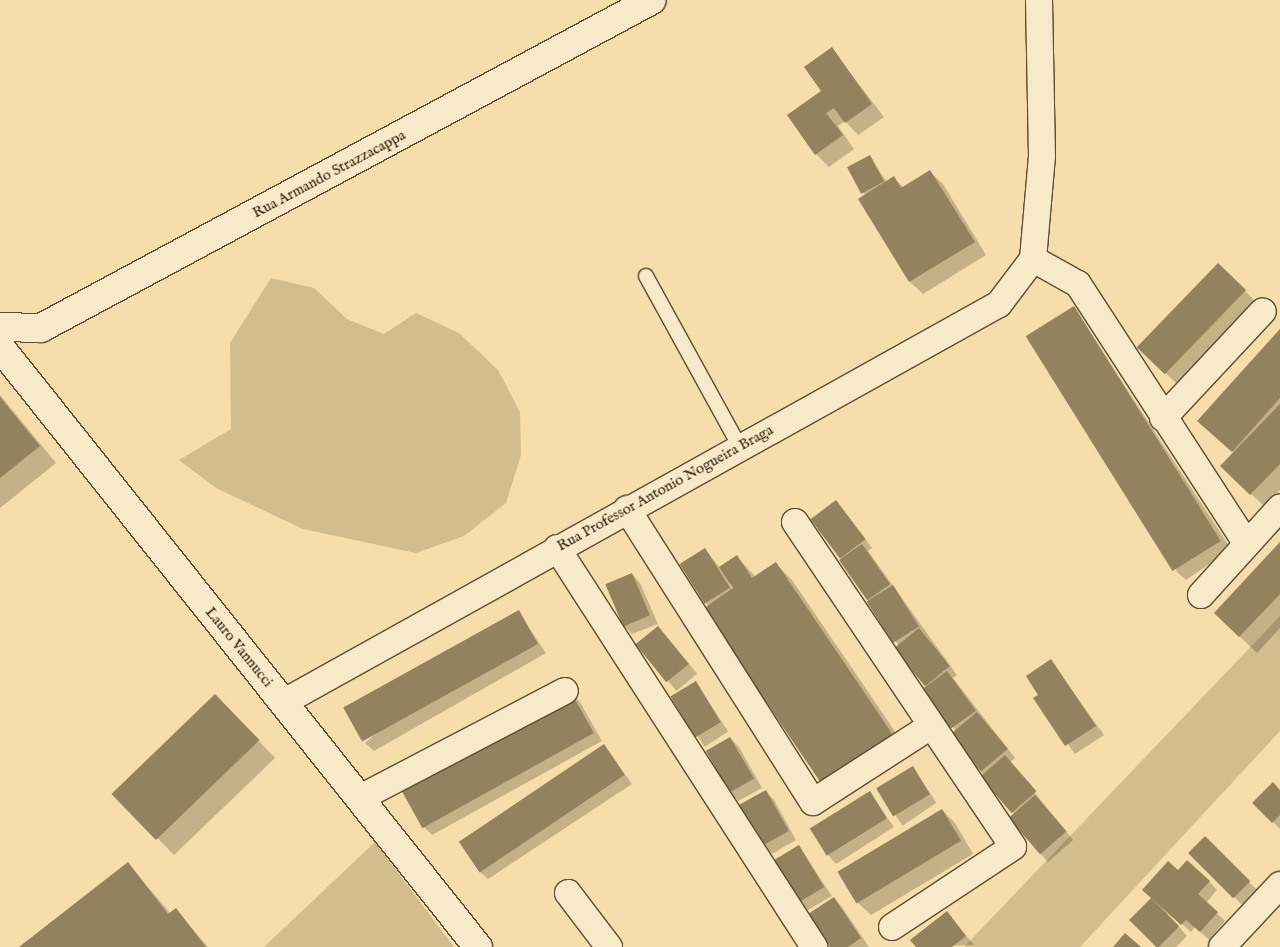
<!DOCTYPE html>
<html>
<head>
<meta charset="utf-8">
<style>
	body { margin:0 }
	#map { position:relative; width:1280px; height:947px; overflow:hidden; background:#f5deab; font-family:"IM FELL English",serif }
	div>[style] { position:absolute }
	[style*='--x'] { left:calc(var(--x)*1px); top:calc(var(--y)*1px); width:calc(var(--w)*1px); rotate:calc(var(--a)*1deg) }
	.green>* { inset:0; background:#d2bd8f }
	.shadow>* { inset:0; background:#0003; transform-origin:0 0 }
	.building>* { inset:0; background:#94815d; transform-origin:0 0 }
	.roads { filter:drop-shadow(1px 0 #5d4c31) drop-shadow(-1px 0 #5d4c31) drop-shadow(0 1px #5d4c31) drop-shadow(0 -1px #5d4c31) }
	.lane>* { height:14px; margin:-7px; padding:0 7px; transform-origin:7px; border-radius:7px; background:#f8eac8 }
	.street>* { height:26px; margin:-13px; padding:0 13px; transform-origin:13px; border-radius:13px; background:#f8eac8 }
	.secondary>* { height:28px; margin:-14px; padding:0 14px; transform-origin:14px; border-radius:14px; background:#f8eac8 }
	span { translate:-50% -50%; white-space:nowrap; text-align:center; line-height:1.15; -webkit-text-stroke:4px #f8eac8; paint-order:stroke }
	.street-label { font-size:15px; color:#2a1c08 }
</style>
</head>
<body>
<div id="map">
	<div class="green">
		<i style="clip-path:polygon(271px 278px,314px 288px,347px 319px,384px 334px,416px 313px,459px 333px,498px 370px,520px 412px,521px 455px,506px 503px,464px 536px,416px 553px,303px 529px,216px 488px,179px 460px,231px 429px,230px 343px)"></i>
		<i style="clip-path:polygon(1280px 616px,1280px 731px,1080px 947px,964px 947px)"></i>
		<i style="clip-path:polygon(375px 842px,454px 947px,264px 947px)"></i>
	</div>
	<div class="shadow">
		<i style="clip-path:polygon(832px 49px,884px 117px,858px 135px,845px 121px,838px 126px,854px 149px,829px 167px,816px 154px)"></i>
		<i style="clip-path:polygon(869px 156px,887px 182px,894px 178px,904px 188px,930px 172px,943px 184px,986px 255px,923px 294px,910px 282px,859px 199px,866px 196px,862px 192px)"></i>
		<i style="clip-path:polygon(1245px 291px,1258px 304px,1179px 386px,1152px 360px)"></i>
		<i style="clip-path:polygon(1074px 308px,1231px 549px,1186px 580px,1177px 572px)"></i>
		<i style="clip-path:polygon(1280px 331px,1280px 490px,1264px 506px,1235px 479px,1234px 453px,1212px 433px)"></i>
		<i style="clip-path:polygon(0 395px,56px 463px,0 508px)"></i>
		<i style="clip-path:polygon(836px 501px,872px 548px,868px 551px,957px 675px,953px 678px,1015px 758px,1010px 762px,1073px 840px,1048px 862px,1010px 818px,1014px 814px,952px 735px,956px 731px,841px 560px)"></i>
		<i style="clip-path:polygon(1280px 544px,1280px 628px,1257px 653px,1232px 629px)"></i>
		<i style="clip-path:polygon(evenodd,705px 549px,720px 568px,737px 557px,756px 577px,776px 564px,792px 580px,909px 752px,709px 606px,706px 603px,705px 549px,731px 582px,735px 588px,733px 590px,729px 583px,731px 582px)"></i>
		<i style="clip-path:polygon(632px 574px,640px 583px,658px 624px,632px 634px,624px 626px,607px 585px)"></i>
		<i style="clip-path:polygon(518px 612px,546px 653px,374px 751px,365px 743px)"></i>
		<i style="left:658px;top:627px;width:61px;height:27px;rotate:50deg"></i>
		<i style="clip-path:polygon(1051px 661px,1104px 735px,1075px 754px,1035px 698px,1040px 695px)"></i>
		<i style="left:696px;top:682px;width:59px;height:28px;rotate:57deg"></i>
		<i style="clip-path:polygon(571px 693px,580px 702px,602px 741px,432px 835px,423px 826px,401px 787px)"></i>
		<i style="clip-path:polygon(231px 712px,275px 758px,174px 855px,113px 793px)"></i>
		<i style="clip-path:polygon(730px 738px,739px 747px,762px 788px,738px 801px,730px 793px)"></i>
		<i style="clip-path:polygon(604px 745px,632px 784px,488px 879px,479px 871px)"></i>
		<i style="left:913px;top:768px;width:42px;height:41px;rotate:56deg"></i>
		<i style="clip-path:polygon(1280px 791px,1280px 829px,1254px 803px)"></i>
		<i style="clip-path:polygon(766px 792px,774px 800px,796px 840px,772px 854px,764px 845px)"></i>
		<i style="clip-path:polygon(869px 793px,894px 827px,836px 864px,828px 855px)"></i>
		<i style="clip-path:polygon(942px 810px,955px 823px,973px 854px,871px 915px,858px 903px,840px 872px)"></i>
		<i style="left:1205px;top:838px;width:74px;height:21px;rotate:45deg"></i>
		<i style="clip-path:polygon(799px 847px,832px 896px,808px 910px,799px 901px)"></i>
		<i style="clip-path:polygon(128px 864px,171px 914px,176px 910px,208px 947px,21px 947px)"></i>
		<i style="clip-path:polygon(1178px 872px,1209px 881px,1217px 890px,1206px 903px,1225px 921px,1209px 940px,1195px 927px,1191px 932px,1160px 905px,1187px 936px,1176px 947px,1157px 947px,1130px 920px)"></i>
		<i style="clip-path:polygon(834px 899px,842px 907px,869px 947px,831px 947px)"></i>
		<i style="clip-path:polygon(947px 913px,974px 945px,917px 947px)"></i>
	</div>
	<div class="building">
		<i style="clip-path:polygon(832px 47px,872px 104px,845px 123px,834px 108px,826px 113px,843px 135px,815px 155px,787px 115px,821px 91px,804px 67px)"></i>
		<i style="left:870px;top:155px;width:30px;height:26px;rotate:62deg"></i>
		<i style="clip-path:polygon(930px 170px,975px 242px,909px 282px,858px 199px,894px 176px,901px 188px)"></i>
		<i style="left:1218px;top:263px;width:39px;height:117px;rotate:44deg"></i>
		<i style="left:1074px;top:306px;width:277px;height:57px;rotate:58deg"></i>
		<i style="clip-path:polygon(1280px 329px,1280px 398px,1232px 452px,1197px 421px)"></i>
		<i style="clip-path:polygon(0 397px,40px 446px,0 478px)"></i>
		<i style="clip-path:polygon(1280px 404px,1280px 464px,1250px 495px,1220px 466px)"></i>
		<i style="left:836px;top:500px;width:49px;height:32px;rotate:53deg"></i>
		<i style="clip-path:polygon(1280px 542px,1280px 594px,1239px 637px,1214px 613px)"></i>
		<i style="left:862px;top:544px;width:49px;height:28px;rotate:55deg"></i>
		<i style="left:705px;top:548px;width:47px;height:30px;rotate:58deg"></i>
		<i style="clip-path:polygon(737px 555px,752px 578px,776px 562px,893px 735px,821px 783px,703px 609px,733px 588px,719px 567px)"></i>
		<i style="left:632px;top:573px;width:46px;height:29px;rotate:67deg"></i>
		<i style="left:893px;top:585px;width:49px;height:31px;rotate:58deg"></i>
		<i style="left:519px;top:610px;width:39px;height:201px;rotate:61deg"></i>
		<i style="left:658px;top:626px;width:49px;height:29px;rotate:51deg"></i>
		<i style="left:919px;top:628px;width:49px;height:32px;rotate:51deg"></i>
		<i style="clip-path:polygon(1051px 659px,1096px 726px,1065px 746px,1033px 698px,1038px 695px,1026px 676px)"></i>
		<i style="left:947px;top:671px;width:49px;height:31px;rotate:54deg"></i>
		<i style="left:696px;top:681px;width:48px;height:30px;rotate:59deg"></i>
		<i style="left:571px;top:692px;width:47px;height:196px;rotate:61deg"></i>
		<i style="left:215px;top:694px;width:64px;height:144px;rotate:46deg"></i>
		<i style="left:977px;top:712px;width:48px;height:35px;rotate:50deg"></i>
		<i style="left:730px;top:737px;width:48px;height:28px;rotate:60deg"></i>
		<i style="left:604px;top:744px;width:37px;height:175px;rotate:56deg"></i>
		<i style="left:1005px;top:755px;width:48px;height:33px;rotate:49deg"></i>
		<i style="left:913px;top:766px;width:33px;height:43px;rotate:59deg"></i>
		<i style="clip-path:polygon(1273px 782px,1280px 790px,1280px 815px,1272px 823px,1252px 803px)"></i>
		<i style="left:766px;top:790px;width:47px;height:31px;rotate:61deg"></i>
		<i style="left:870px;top:791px;width:32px;height:71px;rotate:58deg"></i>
		<i style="left:1035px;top:795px;width:48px;height:35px;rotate:49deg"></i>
		<i style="left:942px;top:809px;width:37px;height:122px;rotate:59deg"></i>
		<i style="left:1205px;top:836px;width:64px;height:24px;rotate:45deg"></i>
		<i style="left:799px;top:845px;width:49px;height:29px;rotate:59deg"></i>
		<i style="clip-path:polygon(1187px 860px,1210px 881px,1198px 894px,1218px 912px,1200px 932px,1186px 920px,1181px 925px,1142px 890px,1168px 861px,1178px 870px)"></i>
		<i style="clip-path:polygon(128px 862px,168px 914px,176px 908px,206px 947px,19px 947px)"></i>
		<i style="clip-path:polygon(834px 897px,861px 938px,848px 947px,830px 947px,808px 914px)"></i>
		<i style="left:1151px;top:898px;width:40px;height:31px;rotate:45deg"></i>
		<i style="clip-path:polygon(947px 911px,966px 936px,952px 947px,916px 947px,910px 940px)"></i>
		<i style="clip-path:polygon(1125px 933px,1141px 947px,1113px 947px)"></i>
	</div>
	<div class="roads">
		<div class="lane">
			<i style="--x:646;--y:276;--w:195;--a:61.2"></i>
		</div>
		<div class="street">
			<i style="--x:1033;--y:259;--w:51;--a:29.1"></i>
			<i style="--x:1078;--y:284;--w:310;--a:57"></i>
			<i style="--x:1033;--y:259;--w:103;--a:-85"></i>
			<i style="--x:1042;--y:156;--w:156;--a:-91.1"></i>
			<i style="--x:1163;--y:418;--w:146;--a:-46.9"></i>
			<i style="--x:627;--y:509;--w:347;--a:57.6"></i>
			<i style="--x:813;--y:802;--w:140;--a:-32.8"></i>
			<i style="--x:795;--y:522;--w:391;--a:56.1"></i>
			<i style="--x:1013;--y:847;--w:145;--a:146.5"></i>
			<i style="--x:557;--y:548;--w:475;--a:57.2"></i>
			<i style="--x:1201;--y:595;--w:118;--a:-47.8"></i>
			<i style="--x:284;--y:702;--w:818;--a:-29.1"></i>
			<i style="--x:999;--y:304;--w:56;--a:-52.9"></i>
			<i style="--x:360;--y:798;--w:231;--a:-27.6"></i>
			<i style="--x:568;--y:893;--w:68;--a:52.8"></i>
			<i style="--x:1222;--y:947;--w:85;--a:-46.9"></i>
		</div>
		<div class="secondary">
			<i style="--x:0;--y:327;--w:41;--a:1.4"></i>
			<i style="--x:41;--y:328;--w:693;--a:-28.23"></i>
			<i style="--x:0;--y:347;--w:767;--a:51.46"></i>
		</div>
	</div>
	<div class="street-label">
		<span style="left:329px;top:174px;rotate:-28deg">Rua Armando Strazzacappa</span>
		<span style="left:665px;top:488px;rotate:-29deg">Rua Professor Antonio Nogueira Braga</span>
		<span style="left:239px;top:647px;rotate:51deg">Lauro Vannucci</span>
	</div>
</div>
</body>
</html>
